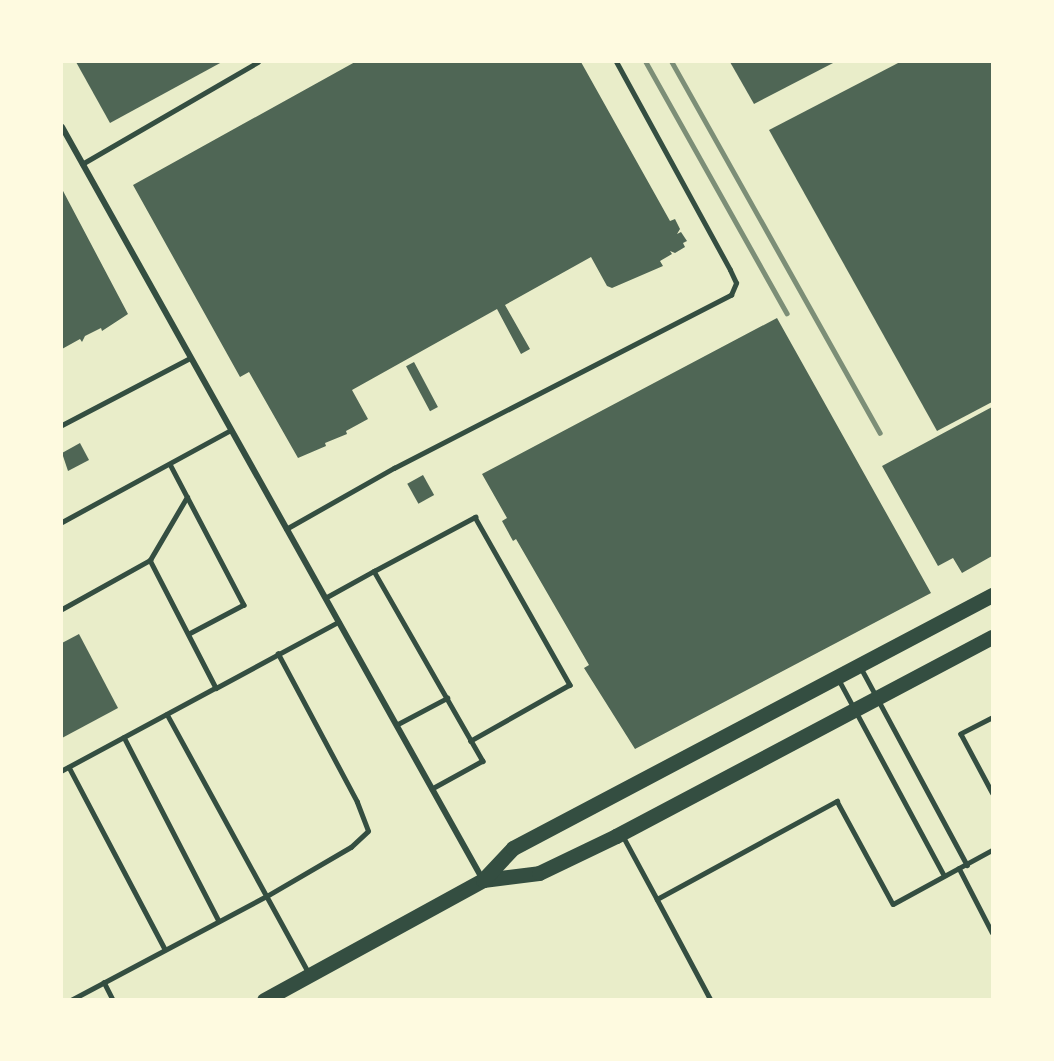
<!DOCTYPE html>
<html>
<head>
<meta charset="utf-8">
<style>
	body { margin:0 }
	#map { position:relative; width:1054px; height:1061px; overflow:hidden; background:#e9edc9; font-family:"Nunito Sans",sans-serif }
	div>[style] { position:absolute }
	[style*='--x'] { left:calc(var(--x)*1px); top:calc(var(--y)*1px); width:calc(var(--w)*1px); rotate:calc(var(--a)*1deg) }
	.building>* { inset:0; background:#4f6655; transform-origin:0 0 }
	.service>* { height:4.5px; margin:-2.25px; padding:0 2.25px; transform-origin:2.25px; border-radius:2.25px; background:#344e41 }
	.minor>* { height:6px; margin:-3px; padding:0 3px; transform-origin:3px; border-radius:3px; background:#344e41 }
	.primary>* { height:15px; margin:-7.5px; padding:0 7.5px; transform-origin:7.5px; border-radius:7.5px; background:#344e41 }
	.rail>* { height:4.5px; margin:-2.25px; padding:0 2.25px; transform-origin:2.25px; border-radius:2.25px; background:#7c8e77 }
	span { translate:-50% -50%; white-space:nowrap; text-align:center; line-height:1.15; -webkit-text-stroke:5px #fefae0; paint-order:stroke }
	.frame { position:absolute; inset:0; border:63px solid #fefae0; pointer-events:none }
</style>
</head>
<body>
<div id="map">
	<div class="building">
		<i style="clip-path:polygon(76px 62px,222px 62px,110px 123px)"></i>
		<i style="clip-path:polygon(355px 62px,581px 62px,670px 221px,675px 219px,680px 229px,677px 234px,681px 232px,687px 241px,683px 243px,685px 247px,675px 253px,670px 251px,672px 254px,660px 261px,663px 266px,612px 288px,607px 286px,591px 257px,505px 305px,530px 349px,521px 354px,497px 309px,352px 390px,368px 419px,346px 431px,347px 434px,325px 443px,326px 446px,298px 458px,249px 372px,240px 377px,133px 185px)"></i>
		<i style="clip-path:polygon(730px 62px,835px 62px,754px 104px)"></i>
		<i style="clip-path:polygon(900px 62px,992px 62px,992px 402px,937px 431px,769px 130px)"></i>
		<i style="clip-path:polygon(62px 189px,128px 314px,102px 331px,101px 328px,85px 336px,82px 342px,80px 339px,62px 349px)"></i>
		<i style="clip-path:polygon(777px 318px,931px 593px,635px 749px,584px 668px,589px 665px,516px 539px,513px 541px,502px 521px,507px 518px,482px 474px)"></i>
		<i style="left:414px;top:362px;width:51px;height:9px;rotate:62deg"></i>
		<i style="clip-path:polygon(992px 407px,992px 556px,962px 573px,953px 558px,938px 566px,882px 466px)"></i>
		<i style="clip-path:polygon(80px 443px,89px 460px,68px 471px,62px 453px)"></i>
		<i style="left:423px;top:475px;width:23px;height:18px;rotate:61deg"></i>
		<i style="clip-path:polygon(79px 634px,118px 708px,62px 738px,62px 643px)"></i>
	</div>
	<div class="service">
		<i style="--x:82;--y:164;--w:203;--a:-30.1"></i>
		<i style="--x:62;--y:425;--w:144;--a:-27.6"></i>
		<i style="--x:170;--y:464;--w:159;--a:62.3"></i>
		<i style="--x:244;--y:605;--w:62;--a:152.2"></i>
		<i style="--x:62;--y:522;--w:192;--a:-28.6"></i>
		<i style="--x:286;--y:529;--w:124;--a:-29.5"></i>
		<i style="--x:394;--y:468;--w:379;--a:-27.2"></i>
		<i style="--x:731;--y:295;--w:13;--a:-67"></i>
		<i style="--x:736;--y:283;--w:14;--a:-115"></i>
		<i style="--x:730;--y:270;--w:237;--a:-118.7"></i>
		<i style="--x:150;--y:560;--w:73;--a:-59.6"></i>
		<i style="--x:374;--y:571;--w:115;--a:-28.1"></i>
		<i style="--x:475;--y:517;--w:193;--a:60.5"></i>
		<i style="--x:570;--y:685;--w:114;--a:150.5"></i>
		<i style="--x:325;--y:598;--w:56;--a:-28.9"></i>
		<i style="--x:374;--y:571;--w:219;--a:60.2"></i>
		<i style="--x:483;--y:761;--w:58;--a:151.2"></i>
		<i style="--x:62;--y:609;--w:101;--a:-29.1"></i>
		<i style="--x:150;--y:560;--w:144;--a:62.7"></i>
		<i style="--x:216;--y:688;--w:175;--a:151.7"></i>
		<i style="--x:860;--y:666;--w:226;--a:61.7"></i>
		<i style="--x:839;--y:680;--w:221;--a:61.7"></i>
		<i style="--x:216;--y:688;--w:139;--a:-28.4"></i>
		<i style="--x:167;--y:714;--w:295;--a:61.3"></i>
		<i style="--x:992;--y:718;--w:35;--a:153"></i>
		<i style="--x:961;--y:734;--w:66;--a:61.9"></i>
		<i style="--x:396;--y:725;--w:58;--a:-27.9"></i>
		<i style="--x:124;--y:737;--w:207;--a:62.7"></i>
		<i style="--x:69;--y:767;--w:206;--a:62.2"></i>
		<i style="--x:623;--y:836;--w:72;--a:61.6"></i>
		<i style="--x:657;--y:899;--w:205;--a:-28.6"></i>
		<i style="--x:837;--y:801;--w:117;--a:61.5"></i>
		<i style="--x:893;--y:904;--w:113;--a:-28.6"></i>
		<i style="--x:959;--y:868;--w:72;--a:62.7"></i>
		<i style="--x:657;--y:899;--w:115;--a:61.9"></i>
		<i style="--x:104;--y:982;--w:20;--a:63"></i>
		<i style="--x:71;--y:1000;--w:222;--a:-28"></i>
		<i style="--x:267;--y:896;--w:97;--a:-30.3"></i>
		<i style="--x:351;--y:847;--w:23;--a:-43"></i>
		<i style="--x:368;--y:831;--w:31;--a:-111"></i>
		<i style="--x:357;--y:802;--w:168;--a:-118.1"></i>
	</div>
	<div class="minor">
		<i style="--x:62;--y:127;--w:863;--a:60.79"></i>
	</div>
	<div class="primary">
		<i style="--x:483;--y:880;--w:56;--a:-7.1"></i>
		<i style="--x:539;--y:873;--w:85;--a:-25.7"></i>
		<i style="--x:616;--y:836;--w:425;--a:-27.9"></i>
		<i style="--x:264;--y:1000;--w:250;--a:-28.7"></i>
		<i style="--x:483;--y:880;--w:44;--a:-46.8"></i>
		<i style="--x:513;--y:848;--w:542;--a:-27.84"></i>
	</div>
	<div class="rail">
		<i style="--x:646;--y:62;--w:288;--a:60.7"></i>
		<i style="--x:672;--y:62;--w:425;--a:60.7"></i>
	</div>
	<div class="frame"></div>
</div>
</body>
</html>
